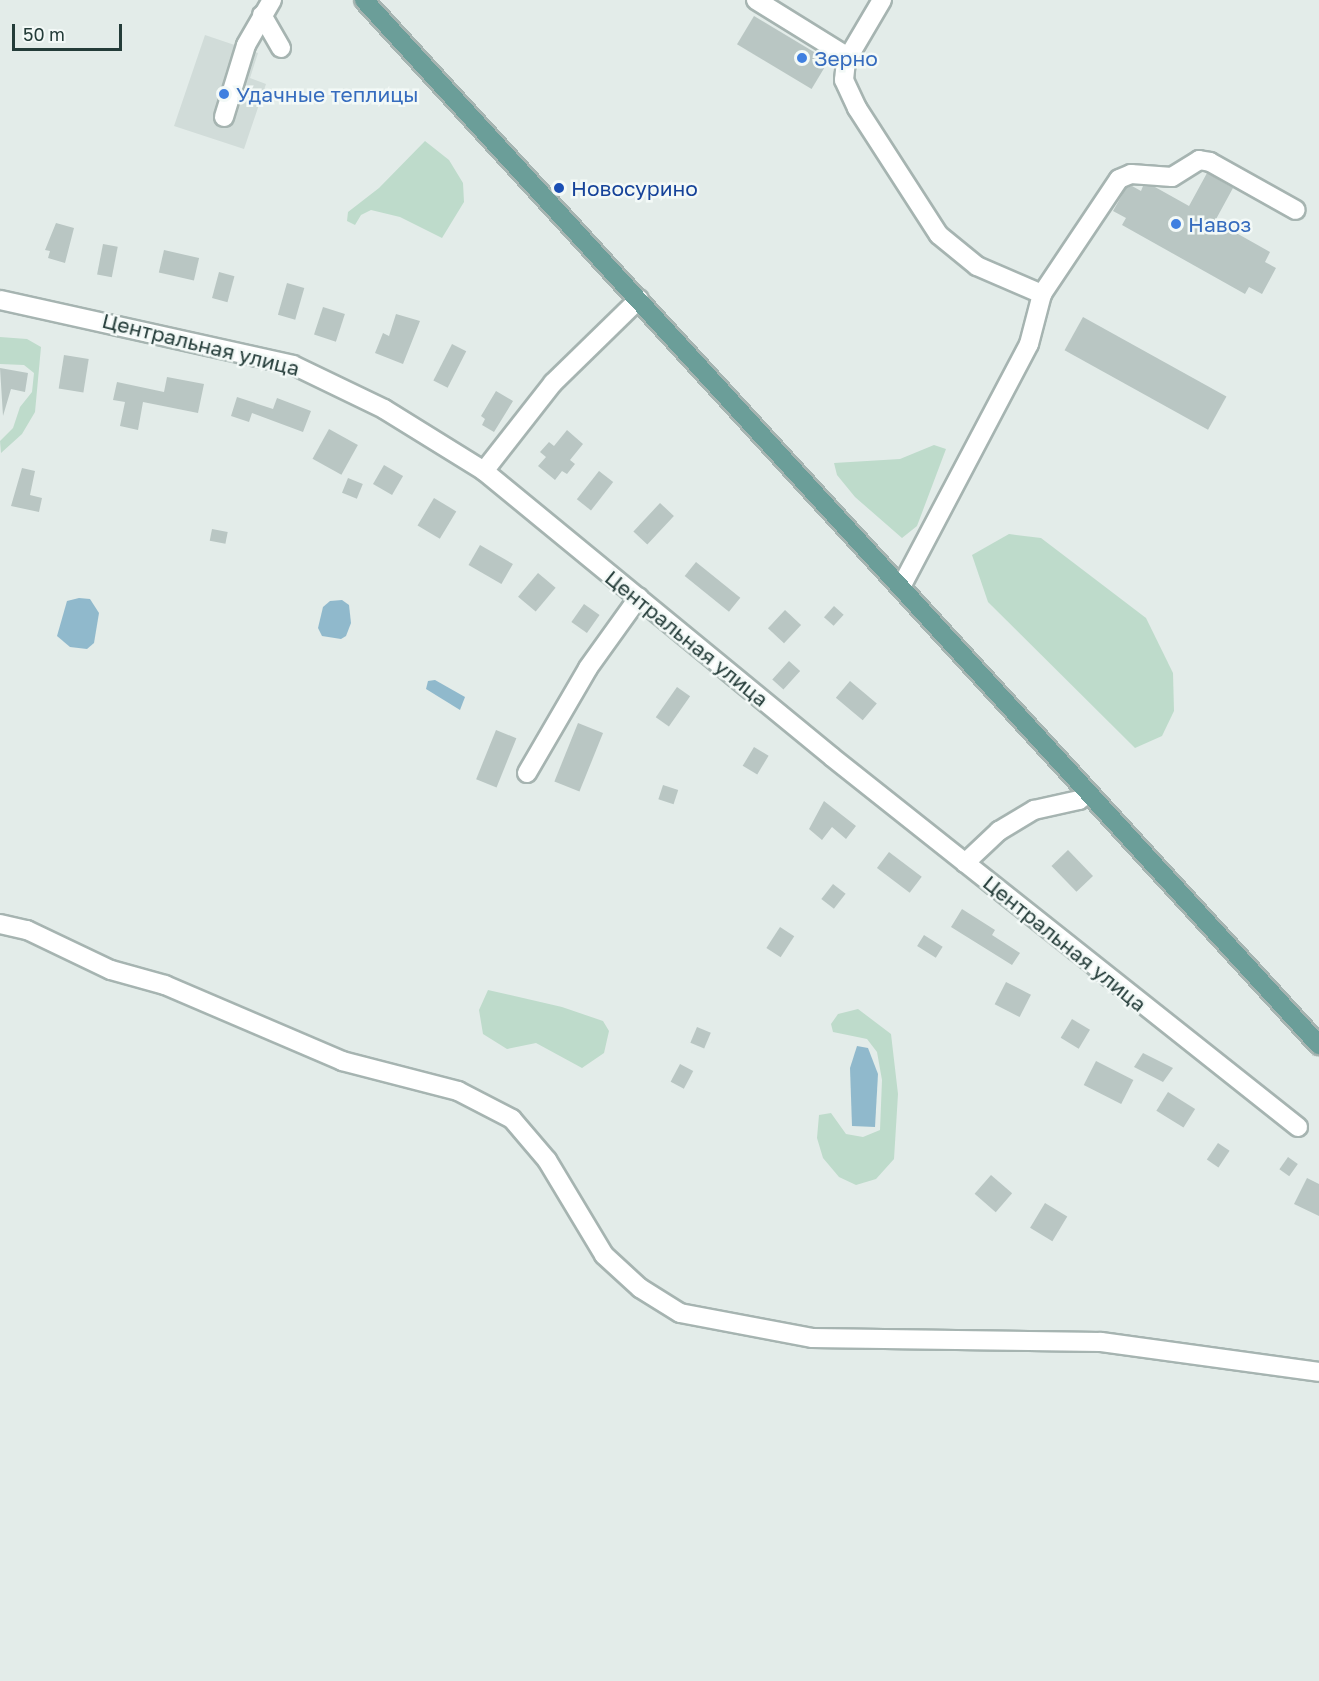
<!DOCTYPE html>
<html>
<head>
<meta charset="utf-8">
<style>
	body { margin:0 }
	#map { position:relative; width:1319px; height:1681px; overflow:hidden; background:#e3ece9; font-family:"Golos Text",sans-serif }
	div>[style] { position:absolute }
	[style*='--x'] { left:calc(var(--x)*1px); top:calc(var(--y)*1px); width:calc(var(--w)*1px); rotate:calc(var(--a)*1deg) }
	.built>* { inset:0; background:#d1dcd9 }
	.green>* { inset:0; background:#bedbcb }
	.water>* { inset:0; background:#90b9cc }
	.building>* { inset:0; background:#b9c6c3; transform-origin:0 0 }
	.roads { filter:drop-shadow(2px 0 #a6b4b1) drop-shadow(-2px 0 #a6b4b1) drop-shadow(0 2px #a6b4b1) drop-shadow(0 -2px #a6b4b1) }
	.minor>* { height:18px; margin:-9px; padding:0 9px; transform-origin:9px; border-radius:9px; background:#fff }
	.major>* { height:18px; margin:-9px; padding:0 9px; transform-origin:9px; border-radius:9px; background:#6b9e99 }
	.dots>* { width:16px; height:16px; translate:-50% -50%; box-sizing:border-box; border:3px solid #f3f9f7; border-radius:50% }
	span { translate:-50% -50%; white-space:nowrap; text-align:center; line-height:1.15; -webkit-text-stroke:5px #f3f9f7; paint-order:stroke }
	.shop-label { font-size:21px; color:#366cbe }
	.left { translate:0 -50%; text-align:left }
	.transit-label { font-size:21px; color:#164399 }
	.street-label { font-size:21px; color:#243c39 }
	.scale { position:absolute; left:12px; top:24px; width:110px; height:27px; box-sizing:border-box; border:3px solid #243c39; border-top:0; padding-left:8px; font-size:18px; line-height:21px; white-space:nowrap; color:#243c39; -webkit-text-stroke:4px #f3f9f7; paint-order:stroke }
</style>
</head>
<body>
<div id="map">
	<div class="built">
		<i style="clip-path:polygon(205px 35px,258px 53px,250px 78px,266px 84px,244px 149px,174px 126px)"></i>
	</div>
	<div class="green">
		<i style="clip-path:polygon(425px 141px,449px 160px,463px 183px,464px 202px,442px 238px,400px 217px,371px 210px,361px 215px,355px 225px,347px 221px,348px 212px,379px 188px)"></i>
		<i style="clip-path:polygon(0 337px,27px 339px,41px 347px,35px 412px,22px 434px,1px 453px,0 441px,13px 428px,20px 407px,32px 392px,34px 373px,24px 365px,0 364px)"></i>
		<i style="clip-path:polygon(934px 445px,946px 449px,917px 526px,902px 538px,855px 497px,837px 475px,834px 463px,900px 459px)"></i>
		<i style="clip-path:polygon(1009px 534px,1041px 538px,1146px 618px,1173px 673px,1174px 711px,1162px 736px,1135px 748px,988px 602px,972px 555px)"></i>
		<i style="clip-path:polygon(488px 990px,562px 1007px,603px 1021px,609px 1031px,604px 1053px,582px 1068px,536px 1043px,507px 1049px,483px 1034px,479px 1010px)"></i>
		<i style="clip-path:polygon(858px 1009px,891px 1034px,898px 1094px,894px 1159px,876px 1179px,856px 1185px,839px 1177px,823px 1158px,817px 1138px,819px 1115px,831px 1113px,846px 1134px,863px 1137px,880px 1130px,882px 1080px,877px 1052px,867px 1039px,833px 1032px,831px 1024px,838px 1014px)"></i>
	</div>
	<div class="water">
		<i style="clip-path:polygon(79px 598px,90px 599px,99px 613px,94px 643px,87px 649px,70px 647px,57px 636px,67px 601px)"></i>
		<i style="clip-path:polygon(342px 600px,349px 605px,351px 623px,346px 636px,341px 639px,322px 636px,318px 628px,323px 607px,330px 601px)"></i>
		<i style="clip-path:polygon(435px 680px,465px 697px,460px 710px,426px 689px,428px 681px)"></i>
		<i style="clip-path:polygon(857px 1046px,868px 1048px,878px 1074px,875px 1127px,852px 1126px,850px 1068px)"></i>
	</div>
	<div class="building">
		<i style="left:754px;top:16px;width:87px;height:33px;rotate:31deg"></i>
		<i style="clip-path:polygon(1207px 173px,1233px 188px,1215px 221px,1270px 252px,1265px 262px,1276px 268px,1262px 294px,1249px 287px,1245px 294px,1122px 225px,1126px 218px,1113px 211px,1126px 188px,1132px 186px,1141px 191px,1143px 186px,1155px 187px,1189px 206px)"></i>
		<i style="clip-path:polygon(56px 223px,74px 228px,65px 263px,48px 258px,50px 251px,45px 250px)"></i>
		<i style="left:103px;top:244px;width:15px;height:31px;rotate:11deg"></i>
		<i style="left:164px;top:250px;width:36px;height:23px;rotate:13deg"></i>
		<i style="left:219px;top:272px;width:16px;height:27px;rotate:15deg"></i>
		<i style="left:287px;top:283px;width:18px;height:33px;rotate:16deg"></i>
		<i style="left:323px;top:307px;width:23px;height:29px;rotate:18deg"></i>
		<i style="clip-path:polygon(396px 314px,420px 321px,403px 364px,375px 353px,383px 333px,389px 336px)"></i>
		<i style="left:1083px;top:317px;width:164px;height:38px;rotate:29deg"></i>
		<i style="left:452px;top:344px;width:16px;height:41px;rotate:27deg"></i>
		<i style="left:64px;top:355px;width:25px;height:34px;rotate:9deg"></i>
		<i style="clip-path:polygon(0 368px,28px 373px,25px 392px,11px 389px,3px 416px)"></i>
		<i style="clip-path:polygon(167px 377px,204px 384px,198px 413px,143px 402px,138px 430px,120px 426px,125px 402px,113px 400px,117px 382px,164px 392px)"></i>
		<i style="clip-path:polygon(496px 391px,513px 401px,494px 432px,482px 425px,485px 419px,481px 416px)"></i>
		<i style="clip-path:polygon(237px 397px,273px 409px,277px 398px,311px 411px,303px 432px,252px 413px,249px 422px,231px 416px)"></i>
		<i style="left:329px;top:429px;width:33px;height:34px;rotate:29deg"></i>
		<i style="clip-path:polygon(567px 430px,583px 444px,570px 460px,575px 464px,567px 474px,562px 471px,555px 480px,538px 466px,546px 457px,540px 452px,549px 442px,554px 446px)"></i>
		<i style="left:384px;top:465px;width:22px;height:22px;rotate:30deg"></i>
		<i style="clip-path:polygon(22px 468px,35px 471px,30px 495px,42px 498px,39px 512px,11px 506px)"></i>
		<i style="left:599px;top:471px;width:18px;height:36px;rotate:38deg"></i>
		<i style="left:348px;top:478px;width:16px;height:16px;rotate:22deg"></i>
		<i style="left:434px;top:498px;width:26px;height:32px;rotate:31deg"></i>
		<i style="left:660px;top:503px;width:19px;height:39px;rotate:43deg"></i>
		<i style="left:212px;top:529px;width:16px;height:12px;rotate:11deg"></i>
		<i style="left:480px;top:545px;width:38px;height:23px;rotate:30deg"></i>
		<i style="left:696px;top:562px;width:57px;height:18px;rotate:39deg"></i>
		<i style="left:538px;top:573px;width:23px;height:31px;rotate:40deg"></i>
		<i style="left:584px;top:604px;width:19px;height:22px;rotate:35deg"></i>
		<i style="left:834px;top:606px;width:13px;height:15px;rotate:42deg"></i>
		<i style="left:785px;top:610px;width:22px;height:25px;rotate:43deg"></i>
		<i style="left:789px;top:661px;width:15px;height:25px;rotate:42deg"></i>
		<i style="left:850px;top:681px;width:35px;height:22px;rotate:40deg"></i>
		<i style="left:677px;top:687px;width:16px;height:37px;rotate:35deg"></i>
		<i style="left:578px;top:723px;width:27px;height:63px;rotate:22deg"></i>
		<i style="left:496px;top:730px;width:22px;height:53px;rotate:22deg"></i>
		<i style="left:754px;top:747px;width:17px;height:22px;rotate:31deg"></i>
		<i style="left:663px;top:785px;width:16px;height:15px;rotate:18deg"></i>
		<i style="clip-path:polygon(824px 801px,856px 826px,846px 839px,832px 827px,822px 840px,809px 829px)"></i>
		<i style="left:1068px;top:850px;width:36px;height:23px;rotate:46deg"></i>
		<i style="left:889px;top:852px;width:41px;height:20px;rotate:37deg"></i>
		<i style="left:833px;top:884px;width:16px;height:19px;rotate:38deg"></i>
		<i style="clip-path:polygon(962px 909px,995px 930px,992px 935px,1020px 953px,1012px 965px,951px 927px)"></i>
		<i style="left:780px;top:927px;width:17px;height:25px;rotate:33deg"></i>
		<i style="left:924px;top:935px;width:22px;height:13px;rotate:32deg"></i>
		<i style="left:1006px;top:982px;width:28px;height:25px;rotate:27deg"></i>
		<i style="left:1072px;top:1019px;width:21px;height:22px;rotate:31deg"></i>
		<i style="left:697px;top:1027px;width:15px;height:17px;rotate:23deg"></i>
		<i style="clip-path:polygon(1143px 1053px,1173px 1068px,1163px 1082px,1134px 1067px)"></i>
		<i style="left:1096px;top:1061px;width:42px;height:27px;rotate:27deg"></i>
		<i style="left:680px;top:1064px;width:15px;height:20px;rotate:28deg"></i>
		<i style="left:1168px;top:1092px;width:32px;height:22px;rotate:32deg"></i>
		<i style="left:1218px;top:1143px;width:14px;height:20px;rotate:34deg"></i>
		<i style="left:1288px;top:1157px;width:12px;height:15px;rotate:35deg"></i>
		<i style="left:991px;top:1175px;width:28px;height:25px;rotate:41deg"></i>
		<i style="clip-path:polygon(1307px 1178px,1319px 1184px,1319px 1216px,1294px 1204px)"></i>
		<i style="left:1045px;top:1203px;width:26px;height:29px;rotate:31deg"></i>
	</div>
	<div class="roads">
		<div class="minor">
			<i style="--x:756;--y:0;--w:108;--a:31.8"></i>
			<i style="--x:882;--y:0;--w:71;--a:120.5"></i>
			<i style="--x:846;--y:61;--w:19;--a:96"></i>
			<i style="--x:844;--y:80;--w:31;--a:65"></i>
			<i style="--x:857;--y:108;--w:151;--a:57.2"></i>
			<i style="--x:939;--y:235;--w:49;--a:39.2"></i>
			<i style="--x:977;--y:266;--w:71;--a:23.3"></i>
			<i style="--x:262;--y:15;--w:38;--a:60"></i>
			<i style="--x:224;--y:117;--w:75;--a:-73"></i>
			<i style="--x:246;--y:45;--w:52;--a:-60"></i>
			<i style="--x:0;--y:300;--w:300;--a:12.5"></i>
			<i style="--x:293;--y:365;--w:101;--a:25.8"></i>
			<i style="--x:384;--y:409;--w:118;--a:31.8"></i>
			<i style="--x:484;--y:471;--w:450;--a:39.4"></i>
			<i style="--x:832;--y:757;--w:595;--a:38.45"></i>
			<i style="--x:484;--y:471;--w:112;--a:-51.9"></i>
			<i style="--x:553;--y:383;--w:120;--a:-44.3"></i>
			<i style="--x:902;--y:585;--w:272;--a:-62.2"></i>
			<i style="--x:1029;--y:344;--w:52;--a:-75.4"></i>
			<i style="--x:1042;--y:294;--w:138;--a:-56.2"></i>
			<i style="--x:1119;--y:179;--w:13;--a:-23"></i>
			<i style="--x:1131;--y:174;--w:41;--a:4.2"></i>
			<i style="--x:1172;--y:177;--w:32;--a:-32"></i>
			<i style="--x:1199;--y:160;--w:11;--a:10"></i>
			<i style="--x:1210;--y:162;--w:98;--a:29.2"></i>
			<i style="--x:527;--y:773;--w:121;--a:-59.8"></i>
			<i style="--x:588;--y:668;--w:87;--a:-54.3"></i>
			<i style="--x:965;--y:863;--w:47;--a:-43.3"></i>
			<i style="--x:999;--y:831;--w:41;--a:-31"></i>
			<i style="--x:1034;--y:810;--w:46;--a:-12.5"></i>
			<i style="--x:1079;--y:800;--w:12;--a:-35"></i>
			<i style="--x:0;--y:924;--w:28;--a:13"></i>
			<i style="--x:27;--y:930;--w:93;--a:25.5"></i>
			<i style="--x:111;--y:970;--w:56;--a:15.5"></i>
			<i style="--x:165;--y:985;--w:193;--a:23.2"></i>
			<i style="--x:342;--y:1061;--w:120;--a:14.5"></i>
			<i style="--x:458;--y:1091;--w:61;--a:27.4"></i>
			<i style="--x:512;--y:1119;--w:54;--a:49.5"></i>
			<i style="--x:547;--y:1160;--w:111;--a:59"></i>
			<i style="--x:604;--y:1255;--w:49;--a:42.5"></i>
			<i style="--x:640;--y:1288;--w:47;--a:32"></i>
			<i style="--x:680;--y:1313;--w:134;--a:10.7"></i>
			<i style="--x:812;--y:1338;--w:289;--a:0.8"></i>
			<i style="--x:1101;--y:1342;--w:220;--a:7.8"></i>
		</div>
		<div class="major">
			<i style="--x:364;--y:0;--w:1416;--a:47.58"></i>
		</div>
	</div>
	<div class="dots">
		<i style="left:802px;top:58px;background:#3f7fe0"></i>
		<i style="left:224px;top:94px;background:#3f7fe0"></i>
		<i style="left:559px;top:188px;background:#1a4fb4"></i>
		<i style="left:1176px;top:224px;background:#3f7fe0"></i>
	</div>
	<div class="shop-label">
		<span class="left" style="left:814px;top:58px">Зерно</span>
		<span class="left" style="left:236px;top:94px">Удачные теплицы</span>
		<span class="left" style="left:1188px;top:224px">Навоз</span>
	</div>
	<div class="transit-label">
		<span class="left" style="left:571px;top:188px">Новосурино</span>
	</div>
	<div class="street-label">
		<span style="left:201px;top:344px;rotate:14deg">Центральная улица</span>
		<span style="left:687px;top:638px;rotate:39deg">Центральная улица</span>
		<span style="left:1065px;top:943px;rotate:39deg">Центральная улица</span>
	</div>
	<div class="scale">50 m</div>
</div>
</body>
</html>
